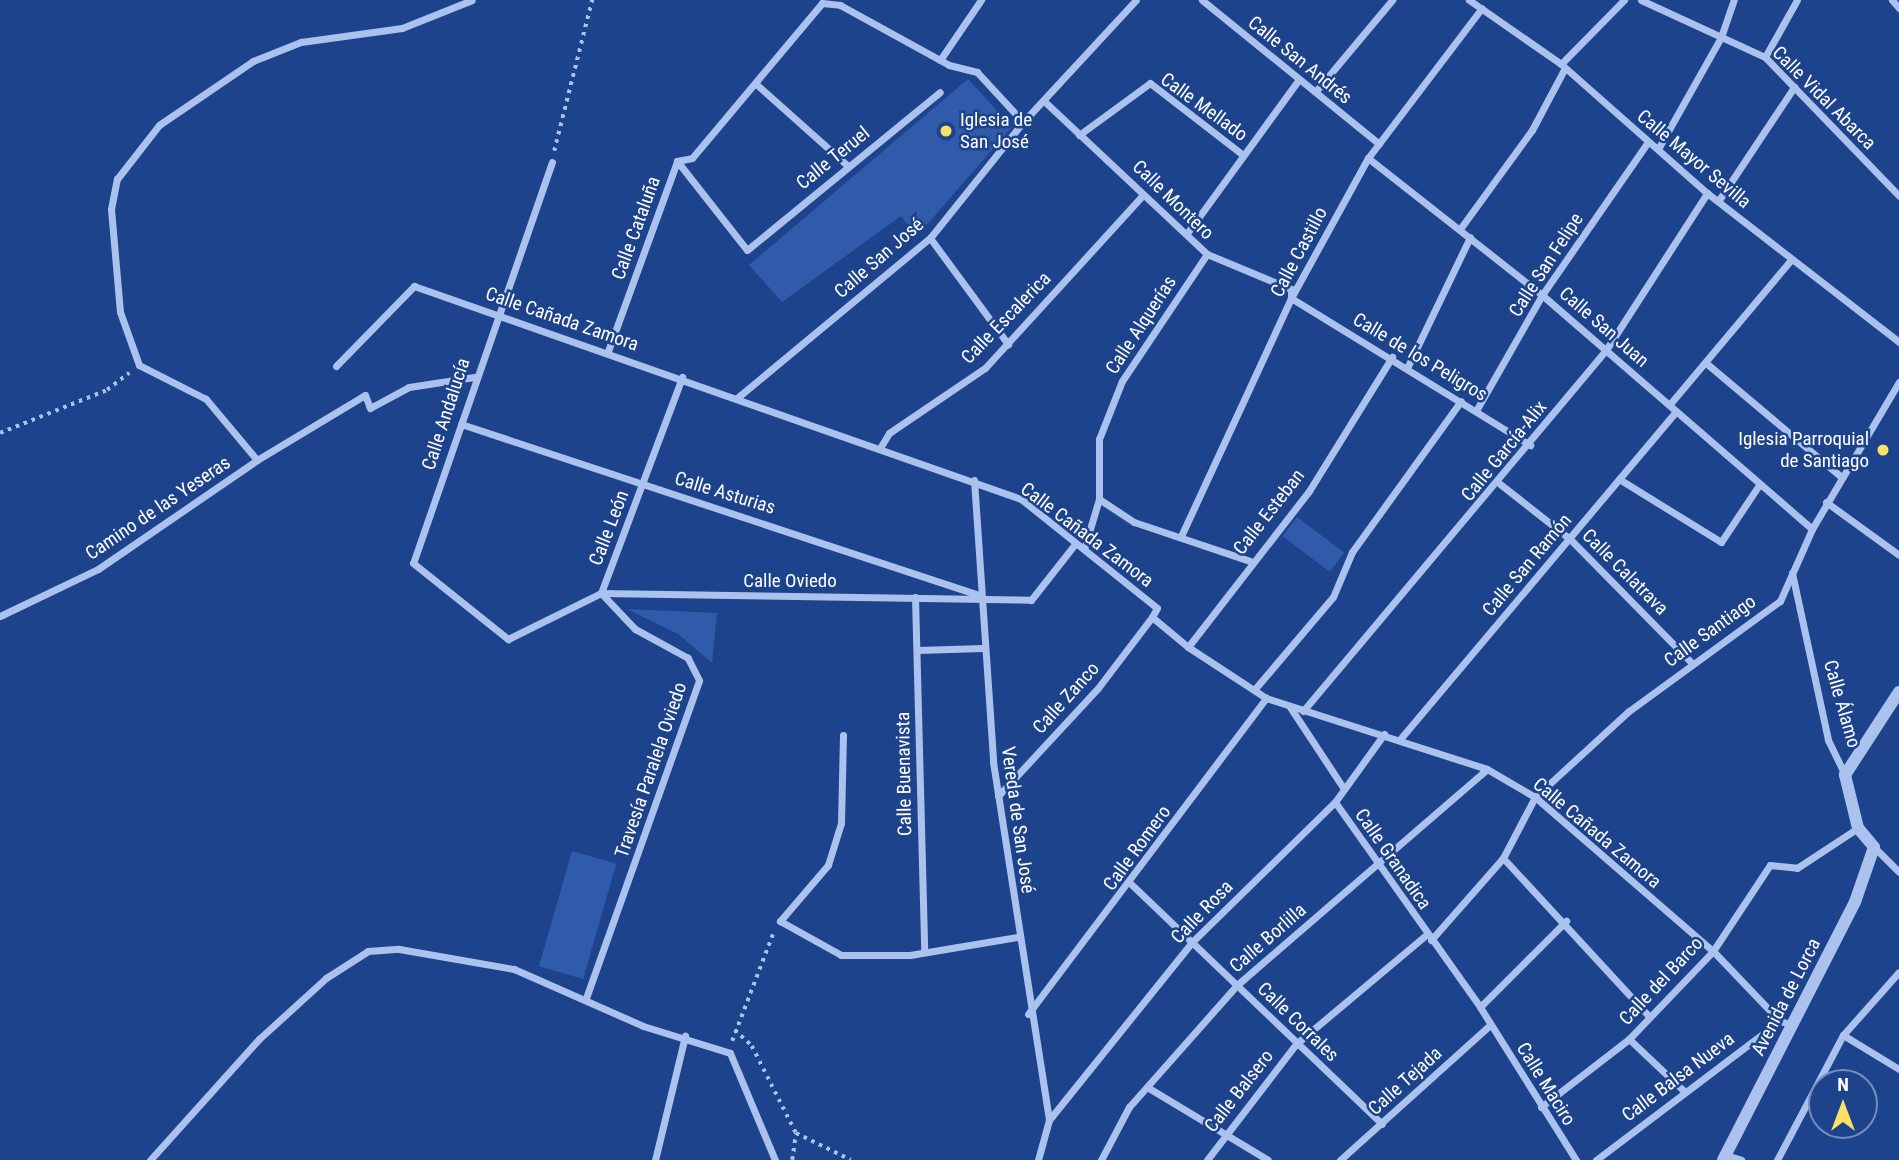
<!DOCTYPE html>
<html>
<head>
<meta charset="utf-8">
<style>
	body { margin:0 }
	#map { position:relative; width:1899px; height:1160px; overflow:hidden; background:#1d438d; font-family:"Roboto Condensed",sans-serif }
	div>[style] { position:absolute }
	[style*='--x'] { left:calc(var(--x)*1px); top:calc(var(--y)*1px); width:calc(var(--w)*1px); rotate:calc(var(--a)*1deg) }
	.green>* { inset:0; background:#305baa; transform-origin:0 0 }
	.path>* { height:3.5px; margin-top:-1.75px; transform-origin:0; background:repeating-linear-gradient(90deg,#aac2ed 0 3.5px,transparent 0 8.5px) }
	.minor>* { height:7px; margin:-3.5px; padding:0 3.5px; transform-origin:3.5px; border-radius:3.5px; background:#aac2ed }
	.tertiary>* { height:12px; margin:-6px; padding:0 6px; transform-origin:6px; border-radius:6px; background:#aac2ed }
	.dots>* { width:19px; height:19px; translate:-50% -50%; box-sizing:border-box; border:4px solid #1d438d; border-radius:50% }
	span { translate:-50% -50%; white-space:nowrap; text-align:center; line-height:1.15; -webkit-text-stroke:5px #1d438d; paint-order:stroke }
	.street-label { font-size:19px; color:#fff }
	.poi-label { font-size:19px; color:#fff }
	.left { translate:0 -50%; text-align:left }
	.right { translate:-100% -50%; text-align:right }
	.north { position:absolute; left:1808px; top:1069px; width:70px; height:70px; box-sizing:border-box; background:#1d438d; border:2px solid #778ebb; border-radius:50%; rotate:0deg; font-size:19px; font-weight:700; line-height:28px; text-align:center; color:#fff }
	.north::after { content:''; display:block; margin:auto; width:24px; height:32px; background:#fce069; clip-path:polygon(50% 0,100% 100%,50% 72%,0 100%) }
</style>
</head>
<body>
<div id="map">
	<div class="green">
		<i style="clip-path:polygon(968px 79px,1012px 127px,917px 236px,901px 216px,782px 302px,749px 265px)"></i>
		<i style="left:1297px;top:517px;width:59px;height:24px;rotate:37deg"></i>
		<i style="clip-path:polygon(627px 609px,717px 613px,712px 663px,678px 634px)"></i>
		<i style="left:572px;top:851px;width:46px;height:120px;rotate:16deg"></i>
	</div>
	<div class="path">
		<i style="--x:554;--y:151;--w:156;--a:-75.9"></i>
		<i style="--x:0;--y:433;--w:115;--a:-21.9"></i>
		<i style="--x:107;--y:390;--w:28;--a:-38"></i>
		<i style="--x:735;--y:1030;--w:23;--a:43"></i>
		<i style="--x:752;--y:1046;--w:97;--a:63.2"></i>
		<i style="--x:796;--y:1133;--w:61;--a:26.1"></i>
		<i style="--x:732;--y:1041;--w:118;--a:-69.1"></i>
		<i style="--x:792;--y:1160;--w:27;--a:-82"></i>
	</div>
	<div class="minor">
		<i style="--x:1202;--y:0;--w:228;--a:39.1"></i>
		<i style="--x:1469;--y:0;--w:112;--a:34.8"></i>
		<i style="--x:1561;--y:64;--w:195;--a:41.5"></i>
		<i style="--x:1707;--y:193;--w:243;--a:37.8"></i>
		<i style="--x:1641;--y:0;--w:136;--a:24.7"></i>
		<i style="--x:1765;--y:57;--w:193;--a:46"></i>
		<i style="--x:1892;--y:0;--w:11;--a:49"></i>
		<i style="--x:1765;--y:57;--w:65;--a:-60.7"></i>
		<i style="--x:940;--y:60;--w:73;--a:-55.7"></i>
		<i style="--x:1561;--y:64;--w:90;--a:-45.5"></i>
		<i style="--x:756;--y:84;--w:123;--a:41.7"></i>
		<i style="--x:1316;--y:91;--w:119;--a:-50.1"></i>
		<i style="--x:1044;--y:101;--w:224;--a:43.2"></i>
		<i style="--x:1207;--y:254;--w:91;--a:22.6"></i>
		<i style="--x:1291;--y:289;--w:9;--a:90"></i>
		<i style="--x:1291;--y:298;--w:281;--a:31.6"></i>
		<i style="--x:1079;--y:135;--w:88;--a:-36.2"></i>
		<i style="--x:1150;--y:83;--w:118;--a:37.7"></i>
		<i style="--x:1658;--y:149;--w:129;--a:-60.6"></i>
		<i style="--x:1721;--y:37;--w:39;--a:-71"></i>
		<i style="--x:1368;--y:158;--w:221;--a:38.2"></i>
		<i style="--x:1542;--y:295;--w:357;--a:40.9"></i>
		<i style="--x:677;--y:161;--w:113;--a:51.8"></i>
		<i style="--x:747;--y:250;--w:249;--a:-39.3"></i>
		<i style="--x:552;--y:162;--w:424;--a:109.1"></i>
		<i style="--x:413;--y:563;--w:122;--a:38.7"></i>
		<i style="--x:508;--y:639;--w:104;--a:-26.3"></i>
		<i style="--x:601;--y:593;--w:231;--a:-69.4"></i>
		<i style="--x:1719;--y:200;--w:136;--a:-56.4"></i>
		<i style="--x:1460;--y:229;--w:122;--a:-54"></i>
		<i style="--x:1532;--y:130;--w:70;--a:-62"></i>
		<i style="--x:1188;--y:232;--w:185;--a:-54"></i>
		<i style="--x:930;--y:238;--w:132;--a:53.7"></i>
		<i style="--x:608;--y:351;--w:202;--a:-70"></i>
		<i style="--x:677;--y:161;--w:15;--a:-11"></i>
		<i style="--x:692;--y:158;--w:202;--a:-50"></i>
		<i style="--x:822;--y:3;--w:18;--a:6"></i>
		<i style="--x:840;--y:5;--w:124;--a:28.8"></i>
		<i style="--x:949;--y:65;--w:29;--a:14"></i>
		<i style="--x:977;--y:72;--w:68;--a:47.4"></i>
		<i style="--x:1706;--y:363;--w:175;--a:40.1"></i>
		<i style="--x:336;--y:366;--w:112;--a:-45.7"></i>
		<i style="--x:414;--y:286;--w:643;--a:19.34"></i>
		<i style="--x:1021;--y:499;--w:174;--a:38.7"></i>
		<i style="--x:1157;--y:608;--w:10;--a:119"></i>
		<i style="--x:1152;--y:617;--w:47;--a:39.8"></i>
		<i style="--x:1188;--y:647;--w:93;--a:33.2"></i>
		<i style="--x:1266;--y:698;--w:232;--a:17.8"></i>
		<i style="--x:1487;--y:769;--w:56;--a:30.3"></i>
		<i style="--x:1535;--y:797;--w:235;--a:40.9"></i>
		<i style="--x:1713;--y:951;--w:97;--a:46.3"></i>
		<i style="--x:1780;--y:1021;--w:14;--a:17"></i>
		<i style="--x:1408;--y:366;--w:143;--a:-64.3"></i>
		<i style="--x:737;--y:398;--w:251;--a:-39.7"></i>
		<i style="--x:930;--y:238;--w:149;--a:-51.3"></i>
		<i style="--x:1023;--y:122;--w:166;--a:-47.2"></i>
		<i style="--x:1670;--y:404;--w:187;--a:-50"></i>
		<i style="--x:1477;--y:409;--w:131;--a:-60.3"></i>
		<i style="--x:1542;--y:295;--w:186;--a:-55.3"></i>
		<i style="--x:461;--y:424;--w:545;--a:18.27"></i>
		<i style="--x:880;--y:448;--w:17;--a:-59"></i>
		<i style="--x:889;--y:433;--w:116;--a:-34.1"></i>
		<i style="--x:985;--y:368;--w:234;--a:-47.6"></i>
		<i style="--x:257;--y:460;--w:80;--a:-129.9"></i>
		<i style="--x:206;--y:399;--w:75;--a:-153.1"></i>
		<i style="--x:139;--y:365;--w:56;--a:-109.7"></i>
		<i style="--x:120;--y:312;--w:103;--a:-95"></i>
		<i style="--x:111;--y:209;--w:31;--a:-79"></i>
		<i style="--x:117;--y:179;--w:68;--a:-52.1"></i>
		<i style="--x:159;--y:125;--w:114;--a:-34.2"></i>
		<i style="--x:253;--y:61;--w:52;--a:-21.6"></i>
		<i style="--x:301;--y:42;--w:102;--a:-7.9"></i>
		<i style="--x:402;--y:28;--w:75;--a:-21.8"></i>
		<i style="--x:1619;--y:479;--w:120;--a:31.7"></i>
		<i style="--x:1721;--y:542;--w:69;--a:-56.3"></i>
		<i style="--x:974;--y:480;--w:283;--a:86.1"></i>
		<i style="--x:993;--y:762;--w:362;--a:81.1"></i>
		<i style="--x:1049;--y:1120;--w:41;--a:105.4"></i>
		<i style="--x:1500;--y:484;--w:89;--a:38.2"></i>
		<i style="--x:1570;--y:539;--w:173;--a:45.5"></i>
		<i style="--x:1099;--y:499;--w:42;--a:33.3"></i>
		<i style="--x:1134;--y:522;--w:122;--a:18.6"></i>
		<i style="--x:1826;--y:502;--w:90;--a:36"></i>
		<i style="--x:1182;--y:534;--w:260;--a:-65.2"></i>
		<i style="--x:1291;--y:298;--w:160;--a:-61.2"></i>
		<i style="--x:1368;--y:158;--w:188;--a:-52.8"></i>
		<i style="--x:1084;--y:549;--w:52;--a:-73.3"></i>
		<i style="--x:1099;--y:499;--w:60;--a:-90"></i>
		<i style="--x:1099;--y:439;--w:62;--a:-68.4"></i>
		<i style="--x:1122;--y:381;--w:153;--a:-56.2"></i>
		<i style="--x:1792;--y:573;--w:171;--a:77.8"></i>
		<i style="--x:1828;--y:740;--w:39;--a:64"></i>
		<i style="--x:601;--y:593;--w:430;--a:0.9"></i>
		<i style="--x:1031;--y:600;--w:71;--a:-51.8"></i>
		<i style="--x:915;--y:597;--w:353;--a:88.5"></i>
		<i style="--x:0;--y:616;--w:109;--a:-25.6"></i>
		<i style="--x:98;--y:569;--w:193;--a:-34.4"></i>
		<i style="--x:257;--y:460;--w:126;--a:-31"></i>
		<i style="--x:365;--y:395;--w:14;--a:69"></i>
		<i style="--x:370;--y:408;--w:44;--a:-28.3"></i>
		<i style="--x:409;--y:387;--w:66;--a:-8.7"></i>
		<i style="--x:1188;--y:647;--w:197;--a:-52.2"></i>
		<i style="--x:1309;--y:491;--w:158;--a:-58.2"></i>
		<i style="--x:917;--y:650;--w:66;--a:-1.7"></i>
		<i style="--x:1254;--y:690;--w:122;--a:-49.7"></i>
		<i style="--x:1333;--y:597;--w:49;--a:-67.1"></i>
		<i style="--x:1352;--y:552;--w:186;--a:-54.2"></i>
		<i style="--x:1290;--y:707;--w:98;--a:56.6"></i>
		<i style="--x:1303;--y:711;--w:471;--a:-50"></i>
		<i style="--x:1606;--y:350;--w:187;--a:-57.2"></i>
		<i style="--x:843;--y:735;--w:88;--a:91.3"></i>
		<i style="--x:841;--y:823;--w:44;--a:107.2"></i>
		<i style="--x:828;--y:865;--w:74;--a:130.6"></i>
		<i style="--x:780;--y:921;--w:70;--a:29.1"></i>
		<i style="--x:841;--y:955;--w:69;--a:0"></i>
		<i style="--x:910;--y:955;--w:109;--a:-9.5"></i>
		<i style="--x:1401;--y:738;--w:427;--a:-49.9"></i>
		<i style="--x:998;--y:796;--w:147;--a:-47.2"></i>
		<i style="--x:1098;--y:688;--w:89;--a:-52.7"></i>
		<i style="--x:1335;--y:802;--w:251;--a:54.7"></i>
		<i style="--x:1480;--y:1007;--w:181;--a:57.9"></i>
		<i style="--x:1874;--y:847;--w:35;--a:45"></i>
		<i style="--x:1503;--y:858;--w:215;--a:47.3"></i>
		<i style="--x:1131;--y:884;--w:347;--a:43.7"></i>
		<i style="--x:1431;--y:940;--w:109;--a:-48.7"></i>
		<i style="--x:1503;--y:858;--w:69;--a:-62.3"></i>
		<i style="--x:1535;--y:797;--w:127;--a:-42.5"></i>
		<i style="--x:1629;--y:711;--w:187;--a:-36.1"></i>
		<i style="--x:1780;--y:601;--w:79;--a:-66"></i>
		<i style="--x:1812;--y:529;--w:171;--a:-59.4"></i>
		<i style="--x:586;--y:998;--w:337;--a:-70.4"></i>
		<i style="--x:699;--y:680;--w:25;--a:-117"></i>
		<i style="--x:688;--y:658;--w:60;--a:-151.3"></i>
		<i style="--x:635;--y:629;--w:50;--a:-133.4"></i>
		<i style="--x:1480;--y:1007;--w:122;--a:-45"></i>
		<i style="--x:1028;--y:1014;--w:396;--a:-53"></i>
		<i style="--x:1843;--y:1035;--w:66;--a:31.3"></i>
		<i style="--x:1629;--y:1039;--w:76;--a:43.4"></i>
		<i style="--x:1147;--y:1087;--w:141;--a:31.1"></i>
		<i style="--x:1541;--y:1107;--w:111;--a:-37.7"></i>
		<i style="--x:1629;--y:1039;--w:122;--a:-46.3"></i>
		<i style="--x:1713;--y:951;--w:103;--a:-56.5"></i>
		<i style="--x:1770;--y:865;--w:27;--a:6"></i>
		<i style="--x:1797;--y:868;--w:73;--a:-33.3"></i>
		<i style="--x:1049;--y:1120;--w:228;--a:-51.2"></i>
		<i style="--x:1192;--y:942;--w:200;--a:-44.4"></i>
		<i style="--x:1335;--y:802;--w:84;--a:-54.2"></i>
		<i style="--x:1726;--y:1155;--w:16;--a:18"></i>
		<i style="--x:150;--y:1160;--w:163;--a:-48"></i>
		<i style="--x:259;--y:1039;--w:91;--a:-42.3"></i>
		<i style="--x:326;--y:978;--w:50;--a:-32.7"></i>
		<i style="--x:368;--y:951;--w:31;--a:-4"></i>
		<i style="--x:399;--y:949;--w:117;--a:9.9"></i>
		<i style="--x:514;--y:969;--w:141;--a:23.8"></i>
		<i style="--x:643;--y:1026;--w:91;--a:17.2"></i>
		<i style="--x:730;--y:1053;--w:116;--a:67.2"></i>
		<i style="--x:655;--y:1160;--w:128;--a:-76.4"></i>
		<i style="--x:1101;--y:1160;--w:60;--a:-62.2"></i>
		<i style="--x:1129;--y:1107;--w:163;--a:-48.5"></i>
		<i style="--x:1237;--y:985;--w:330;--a:-40.8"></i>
		<i style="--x:1207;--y:1160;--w:146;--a:-52.5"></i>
		<i style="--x:1296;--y:1044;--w:171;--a:-40"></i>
		<i style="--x:1340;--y:1160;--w:202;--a:-42"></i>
		<i style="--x:1596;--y:1160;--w:231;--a:-37.1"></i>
		<i style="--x:1777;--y:1160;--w:141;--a:-62.2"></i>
		<i style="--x:1843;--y:1035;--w:84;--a:-48.4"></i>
	</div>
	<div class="tertiary">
		<i style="--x:1723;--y:1160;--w:290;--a:-62.9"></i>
		<i style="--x:1855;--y:902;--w:58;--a:-70.9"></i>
		<i style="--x:1874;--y:847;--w:25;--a:-130"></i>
		<i style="--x:1858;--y:828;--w:55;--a:-103.8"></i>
		<i style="--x:1845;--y:775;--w:99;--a:-57"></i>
	</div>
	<div class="dots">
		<i style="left:946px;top:131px;background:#fce069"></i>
		<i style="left:1883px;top:450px;background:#fce069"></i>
	</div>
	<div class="street-label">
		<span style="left:1300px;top:60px;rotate:39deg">Calle San Andrés</span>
		<span style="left:1824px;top:98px;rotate:45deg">Calle Vidal Abarca</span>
		<span style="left:1204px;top:107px;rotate:36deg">Calle Mellado</span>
		<span style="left:833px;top:158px;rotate:-39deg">Calle Teruel</span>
		<span style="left:1694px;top:159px;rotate:40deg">Calle Mayor Sevilla</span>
		<span style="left:1173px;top:200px;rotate:44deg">Calle Montero</span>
		<span style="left:636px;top:228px;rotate:-70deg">Calle Cataluña</span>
		<span style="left:1299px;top:252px;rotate:-62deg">Calle Castillo</span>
		<span style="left:879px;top:258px;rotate:-41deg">Calle San José</span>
		<span style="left:1546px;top:265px;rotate:-57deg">Calle San Felipe</span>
		<span style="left:1006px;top:318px;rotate:-46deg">Calle Escalerica</span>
		<span style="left:562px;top:319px;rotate:19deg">Calle Cañada Zamora</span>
		<span style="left:1141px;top:325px;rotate:-57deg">Calle Alquerías</span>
		<span style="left:1604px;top:327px;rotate:41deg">Calle San Juan</span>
		<span style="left:1420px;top:357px;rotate:31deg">Calle de los Peligros</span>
		<span style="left:446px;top:414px;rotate:-72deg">Calle Andalucía</span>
		<span style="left:1504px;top:451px;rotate:-51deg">Calle García-Alix</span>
		<span style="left:725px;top:493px;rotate:17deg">Calle Asturias</span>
		<span style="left:158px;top:508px;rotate:-34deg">Camino de las Yeseras</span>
		<span style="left:1269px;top:512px;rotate:-52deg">Calle Esteban</span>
		<span style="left:609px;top:528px;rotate:-69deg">Calle León</span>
		<span style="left:1087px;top:535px;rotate:37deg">Calle Cañada Zamora</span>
		<span style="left:1527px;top:565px;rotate:-50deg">Calle San Ramón</span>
		<span style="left:1625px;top:572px;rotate:45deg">Calle Calatrava</span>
		<span style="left:790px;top:581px">Calle Oviedo</span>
		<span style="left:1710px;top:631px;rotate:-36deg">Calle Santiago</span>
		<span style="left:1066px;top:698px;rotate:-48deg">Calle Zanco</span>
		<span style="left:1842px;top:704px;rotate:74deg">Calle Álamo</span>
		<span style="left:651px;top:770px;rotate:-71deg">Travesía Paralela Oviedo</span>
		<span style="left:904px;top:774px;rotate:-91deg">Calle Buenavista</span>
		<span style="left:1018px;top:820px;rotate:82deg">Vereda de San José</span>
		<span style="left:1597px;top:833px;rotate:40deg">Calle Cañada Zamora</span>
		<span style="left:1137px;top:848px;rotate:-54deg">Calle Romero</span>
		<span style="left:1393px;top:859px;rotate:55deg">Calle Granadica</span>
		<span style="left:1202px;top:912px;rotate:-46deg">Calle Rosa</span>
		<span style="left:1268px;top:938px;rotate:-41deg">Calle Borlilla</span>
		<span style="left:1661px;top:981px;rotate:-47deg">Calle del Barco</span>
		<span style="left:1786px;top:997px;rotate:-63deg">Avenida de Lorca</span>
		<span style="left:1298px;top:1022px;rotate:44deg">Calle Corrales</span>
		<span style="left:1678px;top:1077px;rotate:-37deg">Calle Balsa Nueva</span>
		<span style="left:1405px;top:1081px;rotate:-42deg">Calle Tejada</span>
		<span style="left:1546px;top:1084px;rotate:58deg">Calle Maciro</span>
		<span style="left:1239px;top:1091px;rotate:-52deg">Calle Balsero</span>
	</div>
	<div class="poi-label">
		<span class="left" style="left:960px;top:131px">Iglesia de<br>San José</span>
		<span class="right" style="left:1869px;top:450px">Iglesia Parroquial<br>de Santiago</span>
	</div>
	<div class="north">N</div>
</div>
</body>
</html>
